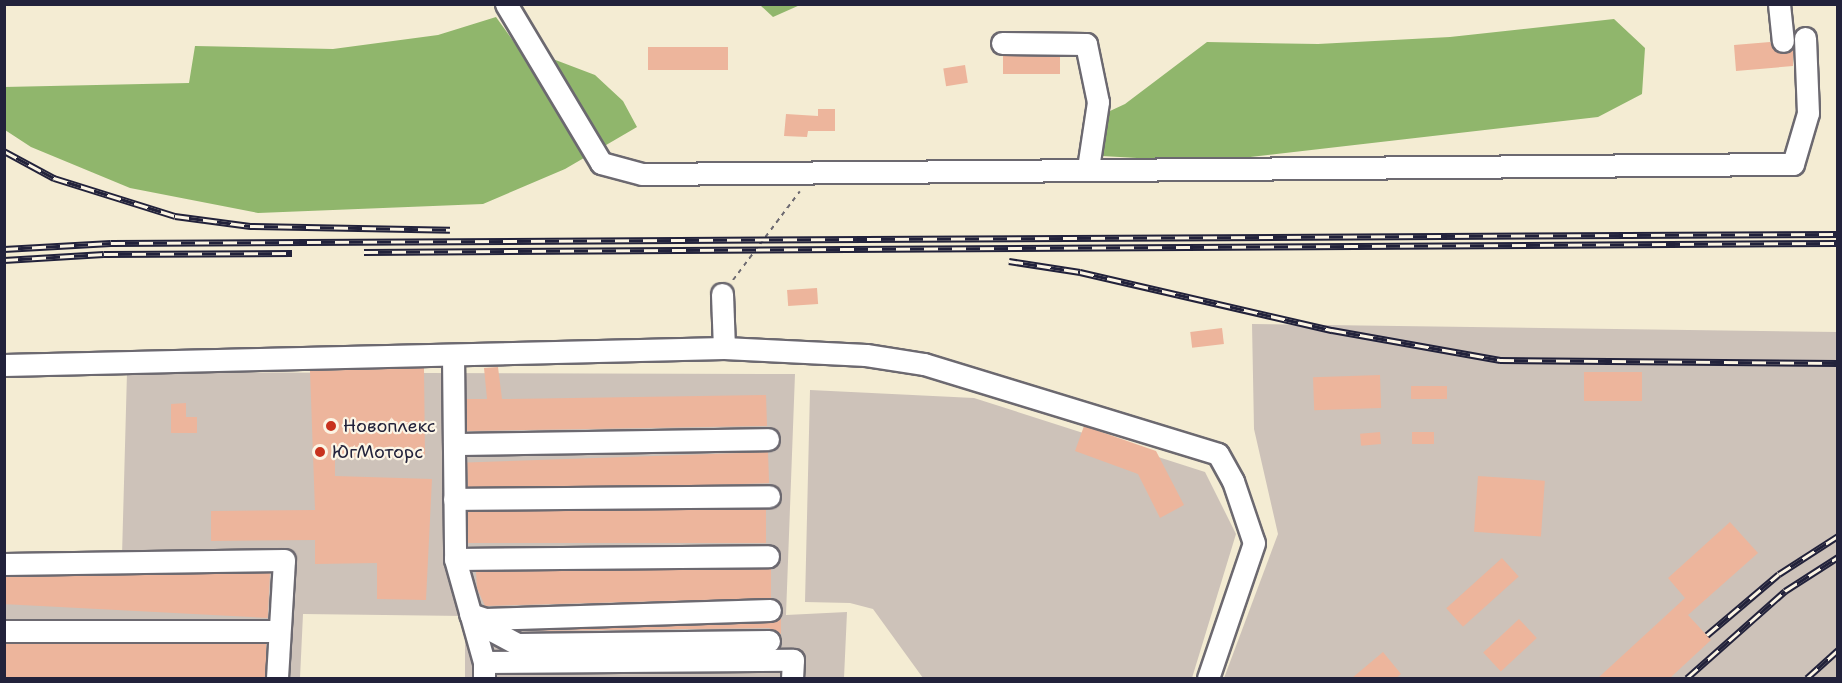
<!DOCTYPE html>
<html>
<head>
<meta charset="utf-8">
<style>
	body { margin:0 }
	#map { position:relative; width:1842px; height:683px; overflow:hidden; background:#f4ecd3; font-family:"Shantell Sans",sans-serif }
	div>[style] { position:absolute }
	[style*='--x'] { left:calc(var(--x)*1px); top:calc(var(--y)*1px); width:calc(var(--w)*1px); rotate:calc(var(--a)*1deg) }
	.industrial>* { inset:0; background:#cdc2b9 }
	.forest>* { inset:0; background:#90b66c }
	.building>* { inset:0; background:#edb59c; transform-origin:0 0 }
	.path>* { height:2px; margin-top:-1px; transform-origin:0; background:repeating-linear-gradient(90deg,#6c6970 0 4.5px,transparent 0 9px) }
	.roads { filter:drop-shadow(2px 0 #6c6970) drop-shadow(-2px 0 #6c6970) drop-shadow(0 2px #6c6970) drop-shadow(0 -2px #6c6970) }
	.minor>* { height:21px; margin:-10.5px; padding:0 10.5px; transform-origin:10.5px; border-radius:10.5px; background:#fff }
	.rail>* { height:7px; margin-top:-3.5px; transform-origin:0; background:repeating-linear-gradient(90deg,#fcf5e5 0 14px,#22223b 0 28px); box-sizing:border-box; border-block:2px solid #22223b }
	.dots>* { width:16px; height:16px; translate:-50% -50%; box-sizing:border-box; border:3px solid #fcf5e5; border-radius:50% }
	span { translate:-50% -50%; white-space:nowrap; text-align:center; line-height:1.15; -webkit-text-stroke:4.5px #fcf5e5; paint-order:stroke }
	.poi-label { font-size:18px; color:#22223b }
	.left { translate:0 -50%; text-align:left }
	.frame { position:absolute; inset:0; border:6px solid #22223b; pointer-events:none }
</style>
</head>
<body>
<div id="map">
	<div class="industrial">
		<i style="clip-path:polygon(1252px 324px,1837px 332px,1837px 678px,1224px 678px,1278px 534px,1254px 429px)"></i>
		<i style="clip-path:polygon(127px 372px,795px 374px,786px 615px,847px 612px,844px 678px,465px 678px,465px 616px,303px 614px,300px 678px,5px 678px,4px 558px,122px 556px)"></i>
		<i style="clip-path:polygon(810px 390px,974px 398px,1205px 472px,1236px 534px,1192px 678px,923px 678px,873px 609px,850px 603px,805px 602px)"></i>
	</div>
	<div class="forest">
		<i style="clip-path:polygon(760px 5px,800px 5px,773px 17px)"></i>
		<i style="clip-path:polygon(496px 17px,516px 45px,595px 75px,623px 101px,637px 127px,565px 169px,483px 204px,258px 213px,130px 188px,31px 147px,5px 130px,4px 87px,189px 83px,195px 46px,333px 49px,438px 35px)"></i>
		<i style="clip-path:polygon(1614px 19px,1645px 48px,1642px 94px,1598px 117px,1207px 162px,1102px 156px,1082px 124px,1125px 104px,1207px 42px,1318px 44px,1450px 37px)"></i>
	</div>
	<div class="building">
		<i style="clip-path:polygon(1770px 42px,1778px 53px,1793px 49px,1793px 66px,1736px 71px,1734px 45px)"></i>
		<i style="left:648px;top:47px;width:80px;height:23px"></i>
		<i style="left:1003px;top:56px;width:57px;height:18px"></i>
		<i style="left:965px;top:65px;width:18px;height:22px;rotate:81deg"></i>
		<i style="clip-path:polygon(818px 109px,835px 109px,835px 131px,808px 131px,807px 137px,784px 136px,786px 114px,818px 116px)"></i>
		<i style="left:817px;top:288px;width:16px;height:30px;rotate:86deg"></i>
		<i style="left:1222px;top:328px;width:16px;height:32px;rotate:83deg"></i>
		<i style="clip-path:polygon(498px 367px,502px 399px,766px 395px,767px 426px,466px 431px,466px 399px,487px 399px,484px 368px)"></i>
		<i style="clip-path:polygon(424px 368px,425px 457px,335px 458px,335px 476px,432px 479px,426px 600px,377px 599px,377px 563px,315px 564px,315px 540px,211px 541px,211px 511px,315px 510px,310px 371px)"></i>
		<i style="left:1584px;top:372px;width:58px;height:29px"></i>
		<i style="left:1380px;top:375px;width:33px;height:67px;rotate:88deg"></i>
		<i style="left:1447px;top:386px;width:13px;height:36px;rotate:90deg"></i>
		<i style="clip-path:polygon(186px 403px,186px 417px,197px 417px,197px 433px,171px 433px,171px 404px)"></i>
		<i style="clip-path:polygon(1084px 426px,1156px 451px,1184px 505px,1160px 518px,1138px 474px,1075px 451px)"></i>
		<i style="left:1380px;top:432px;width:12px;height:20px;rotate:85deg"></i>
		<i style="left:1412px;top:432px;width:22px;height:12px"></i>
		<i style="left:768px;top:452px;width:31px;height:301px;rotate:88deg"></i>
		<i style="left:1478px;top:476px;width:67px;height:56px;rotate:4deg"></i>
		<i style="left:766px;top:509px;width:34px;height:299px;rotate:90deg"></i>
		<i style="clip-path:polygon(1730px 522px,1758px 553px,1688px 615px,1711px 640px,1670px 678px,1598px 678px,1685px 598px,1668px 578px)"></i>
		<i style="left:1502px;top:558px;width:25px;height:75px;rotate:48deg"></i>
		<i style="clip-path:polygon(771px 568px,771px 598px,485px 606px,477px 588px,476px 572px)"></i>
		<i style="left:270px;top:573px;width:45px;height:266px;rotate:93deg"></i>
		<i style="clip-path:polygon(781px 617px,781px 634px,769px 628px,519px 631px,770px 623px)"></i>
		<i style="left:1519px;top:619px;width:26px;height:49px;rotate:47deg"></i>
		<i style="left:4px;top:644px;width:262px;height:34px"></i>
		<i style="clip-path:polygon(1383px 652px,1401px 674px,1396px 678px,1352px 678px)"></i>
	</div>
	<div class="path">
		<i style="--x:733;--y:280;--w:111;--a:-53"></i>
	</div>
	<div class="roads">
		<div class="minor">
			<i style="--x:506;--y:4;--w:185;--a:59.1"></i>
			<i style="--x:601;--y:163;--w:42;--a:15"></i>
			<i style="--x:642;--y:174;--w:1151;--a:-0.5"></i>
			<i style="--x:1793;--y:164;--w:53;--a:-73.6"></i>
			<i style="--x:1808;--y:113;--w:75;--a:-92.3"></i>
			<i style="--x:1779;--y:4;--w:37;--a:84"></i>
			<i style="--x:1002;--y:43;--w:84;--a:0.7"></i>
			<i style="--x:1086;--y:44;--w:59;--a:78.3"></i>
			<i style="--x:1098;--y:102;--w:67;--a:98.6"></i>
			<i style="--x:722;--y:294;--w:54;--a:87.9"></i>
			<i style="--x:453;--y:355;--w:204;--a:89.4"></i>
			<i style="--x:455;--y:559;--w:107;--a:74.3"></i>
			<i style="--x:484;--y:662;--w:16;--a:90"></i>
			<i style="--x:4;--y:365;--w:720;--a:-1.35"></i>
			<i style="--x:724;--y:348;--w:142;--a:2.8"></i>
			<i style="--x:866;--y:355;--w:59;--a:8.8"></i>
			<i style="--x:924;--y:364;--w:307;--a:17"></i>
			<i style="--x:1218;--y:454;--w:31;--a:61"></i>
			<i style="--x:1233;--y:481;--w:65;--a:71.3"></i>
			<i style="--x:1254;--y:543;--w:143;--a:108.8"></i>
			<i style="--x:454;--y:444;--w:314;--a:-0.9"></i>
			<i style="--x:454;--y:499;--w:315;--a:-0.5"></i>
			<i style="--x:455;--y:559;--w:313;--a:-0.5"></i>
			<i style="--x:4;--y:564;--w:280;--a:-0.8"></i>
			<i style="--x:284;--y:560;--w:118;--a:93.4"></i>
			<i style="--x:470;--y:614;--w:16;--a:18"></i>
			<i style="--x:485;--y:619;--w:14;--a:56"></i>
			<i style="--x:493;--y:631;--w:27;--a:28"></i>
			<i style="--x:517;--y:644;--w:252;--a:-0.7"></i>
			<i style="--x:485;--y:619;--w:285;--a:-1.8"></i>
			<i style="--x:4;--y:631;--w:275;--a:0"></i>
			<i style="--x:484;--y:662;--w:309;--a:-0.4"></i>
			<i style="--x:793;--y:660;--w:18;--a:93"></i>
		</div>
	</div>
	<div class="rail">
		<i style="--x:4;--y:151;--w:57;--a:28.4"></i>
		<i style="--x:54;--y:178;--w:127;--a:17.4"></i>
		<i style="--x:175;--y:216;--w:76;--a:7.6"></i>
		<i style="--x:250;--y:226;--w:200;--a:1.1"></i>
		<i style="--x:4;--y:249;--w:107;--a:-3.2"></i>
		<i style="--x:111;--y:243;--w:1727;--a:-0.3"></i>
		<i style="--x:364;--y:252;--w:1474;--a:-0.35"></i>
		<i style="--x:4;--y:260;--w:100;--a:-3.4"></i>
		<i style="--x:104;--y:254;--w:188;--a:-0.3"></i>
		<i style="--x:1009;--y:261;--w:72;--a:8.8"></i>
		<i style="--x:1080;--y:272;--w:259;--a:13"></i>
		<i style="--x:1332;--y:330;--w:171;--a:10.1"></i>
		<i style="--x:1500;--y:360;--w:338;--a:0.5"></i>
		<i style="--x:1707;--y:635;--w:94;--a:-40.3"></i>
		<i style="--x:1779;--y:574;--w:70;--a:-32.8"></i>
		<i style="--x:1687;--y:678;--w:131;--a:-41.6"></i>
		<i style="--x:1785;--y:591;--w:63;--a:-32.7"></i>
		<i style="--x:1807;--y:678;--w:42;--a:-42.1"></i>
	</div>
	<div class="dots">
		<i style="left:331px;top:426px;background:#c8321e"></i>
		<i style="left:320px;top:452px;background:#c8321e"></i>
	</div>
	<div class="poi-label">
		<span class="left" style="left:343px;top:426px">Новоплекс</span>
		<span class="left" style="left:332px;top:452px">ЮгМоторс</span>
	</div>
	<div class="frame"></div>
</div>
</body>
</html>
